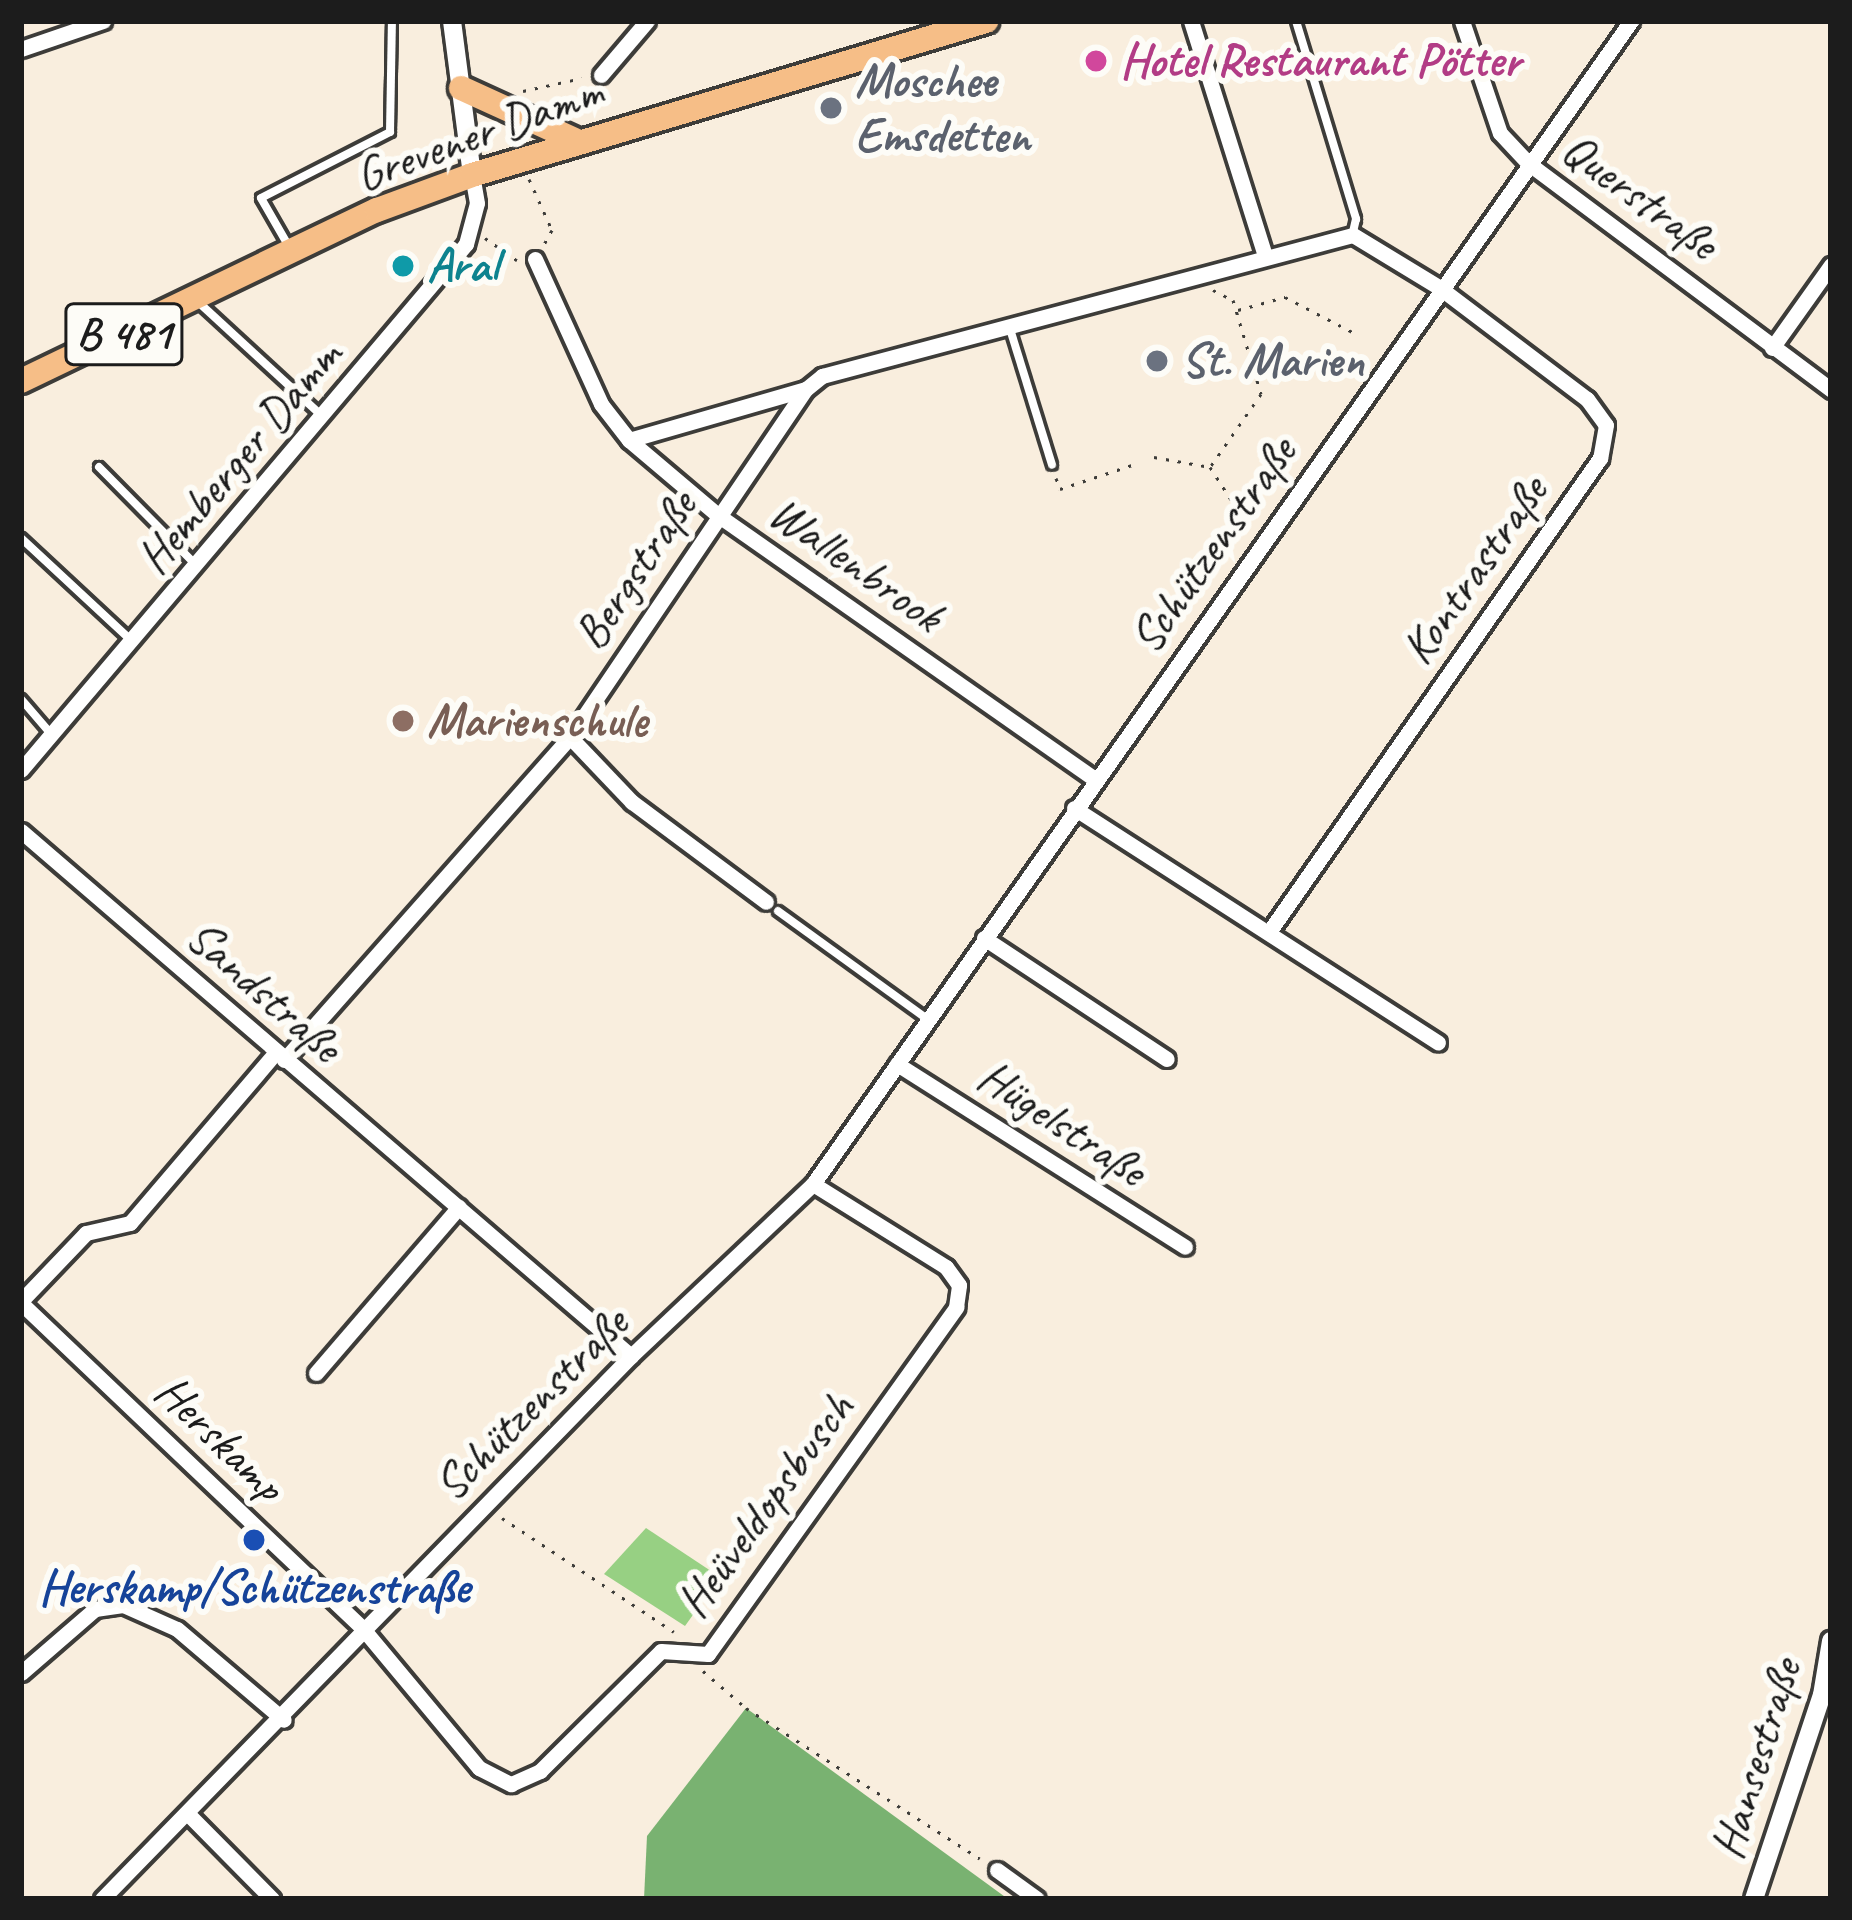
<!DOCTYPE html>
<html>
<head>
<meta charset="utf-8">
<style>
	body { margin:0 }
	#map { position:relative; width:1852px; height:1920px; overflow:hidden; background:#f9eede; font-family:Caveat,sans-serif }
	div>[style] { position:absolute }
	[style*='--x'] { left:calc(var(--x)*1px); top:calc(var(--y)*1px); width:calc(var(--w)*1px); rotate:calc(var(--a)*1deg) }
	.green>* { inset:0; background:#97d083 }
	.forest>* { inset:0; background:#79b271 }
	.path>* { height:3px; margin-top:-1.5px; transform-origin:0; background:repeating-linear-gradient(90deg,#3d3c39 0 3px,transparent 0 12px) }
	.roads { filter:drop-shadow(3px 0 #3d3c39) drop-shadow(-3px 0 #3d3c39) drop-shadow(0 3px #3d3c39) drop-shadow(0 -3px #3d3c39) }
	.service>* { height:8px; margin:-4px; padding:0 4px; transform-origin:4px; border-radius:4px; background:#fff }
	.minor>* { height:15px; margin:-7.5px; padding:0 7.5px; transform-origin:7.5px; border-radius:7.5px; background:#fff }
	.tertiary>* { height:18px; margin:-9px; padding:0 9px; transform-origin:9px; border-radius:9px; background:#fff }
	.primary>* { height:24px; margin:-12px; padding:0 12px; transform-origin:12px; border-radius:12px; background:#f6be87 }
	.dots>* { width:33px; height:33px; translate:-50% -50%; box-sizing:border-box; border:6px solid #fdfcf7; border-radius:50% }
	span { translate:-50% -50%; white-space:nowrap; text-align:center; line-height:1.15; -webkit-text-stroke:12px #fdfcf7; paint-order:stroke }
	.shield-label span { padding:3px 9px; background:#fdfcf7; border:3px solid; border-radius:9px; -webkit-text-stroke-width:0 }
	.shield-label { font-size:45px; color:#1c1c1c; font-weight:700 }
	.hotel-label { font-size:48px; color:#b23c85; font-weight:700 }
	.left { translate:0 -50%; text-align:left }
	.worship-label { font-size:48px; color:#5b616d; font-weight:700 }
	.street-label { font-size:48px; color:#1c1c1c }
	.culture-label { font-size:48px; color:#0d838f; font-weight:700 }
	.education-label { font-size:48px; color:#785e54; font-weight:700 }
	.transit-label { font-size:48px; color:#164399; font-weight:700 }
	.frame { position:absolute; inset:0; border:24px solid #1c1c1c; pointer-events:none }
</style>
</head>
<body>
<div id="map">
	<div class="green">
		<i style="clip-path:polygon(646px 1528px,720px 1577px,685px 1626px,604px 1574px)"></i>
	</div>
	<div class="forest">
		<i style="clip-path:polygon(746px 1708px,1008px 1899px,644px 1899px,647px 1836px)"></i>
	</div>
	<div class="path">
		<i style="--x:523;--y:91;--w:60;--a:-12.4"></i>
		<i style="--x:529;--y:179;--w:56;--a:65.7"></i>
		<i style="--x:552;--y:230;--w:18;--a:119"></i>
		<i style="--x:485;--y:238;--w:39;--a:35"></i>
		<i style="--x:1213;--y:290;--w:22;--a:27"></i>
		<i style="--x:1233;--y:300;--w:98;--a:73.4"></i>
		<i style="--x:1261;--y:394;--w:89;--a:124.9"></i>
		<i style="--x:1210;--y:467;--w:40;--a:57.1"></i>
		<i style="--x:1238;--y:310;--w:49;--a:-15.5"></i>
		<i style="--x:1285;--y:297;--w:80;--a:27.5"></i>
		<i style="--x:1154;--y:457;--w:57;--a:10.1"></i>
		<i style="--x:1056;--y:478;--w:12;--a:70"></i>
		<i style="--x:1060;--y:489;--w:76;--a:-18.4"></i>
		<i style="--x:502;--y:1518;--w:206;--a:33.5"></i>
		<i style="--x:703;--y:1671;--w:57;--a:40.7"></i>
		<i style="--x:746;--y:1708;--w:278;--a:32.8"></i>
	</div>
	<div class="roads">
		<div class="service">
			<i style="--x:1296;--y:21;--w:207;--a:73.1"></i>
			<i style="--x:1356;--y:219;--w:13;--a:103"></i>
			<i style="--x:288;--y:245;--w:54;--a:-119.9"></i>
			<i style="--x:261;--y:198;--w:145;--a:-27.1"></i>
			<i style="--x:390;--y:132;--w:111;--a:-89"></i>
			<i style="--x:196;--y:300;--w:171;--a:42.6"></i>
			<i style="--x:1010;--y:329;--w:142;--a:72.8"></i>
			<i style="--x:99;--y:467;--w:139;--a:45.3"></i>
			<i style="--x:21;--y:538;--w:151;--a:42.9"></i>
			<i style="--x:21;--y:699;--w:46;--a:49.4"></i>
			<i style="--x:778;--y:911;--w:184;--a:35.9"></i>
		</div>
		<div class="minor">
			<i style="--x:1191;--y:21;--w:245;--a:72.5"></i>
			<i style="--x:1462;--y:21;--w:118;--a:71.3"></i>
			<i style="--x:1500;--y:133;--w:41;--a:47"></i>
			<i style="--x:1528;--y:163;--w:379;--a:36.8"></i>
			<i style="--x:21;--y:49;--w:87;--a:-18.9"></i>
			<i style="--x:601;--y:75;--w:71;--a:-49.6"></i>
			<i style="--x:535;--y:259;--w:159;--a:65.5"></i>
			<i style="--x:601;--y:404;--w:46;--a:52.1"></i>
			<i style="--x:629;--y:440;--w:118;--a:40.2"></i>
			<i style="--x:719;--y:516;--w:458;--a:35"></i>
			<i style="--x:1772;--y:348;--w:102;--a:-54.6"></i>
			<i style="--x:629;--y:440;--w:184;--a:-16.1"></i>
			<i style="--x:570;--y:737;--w:90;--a:46.4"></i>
			<i style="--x:632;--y:802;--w:167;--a:36.7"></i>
			<i style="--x:21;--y:770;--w:689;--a:-49.77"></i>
			<i style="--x:466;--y:244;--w:42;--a:-75"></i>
			<i style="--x:477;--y:203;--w:28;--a:-100"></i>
			<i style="--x:1074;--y:808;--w:433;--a:32.8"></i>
			<i style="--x:21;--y:831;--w:805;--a:40.72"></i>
			<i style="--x:984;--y:938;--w:219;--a:33.5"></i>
			<i style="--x:284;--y:1060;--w:431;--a:-48.5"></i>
			<i style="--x:570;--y:737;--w:420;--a:-55.9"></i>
			<i style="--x:806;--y:389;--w:21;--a:-39"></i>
			<i style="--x:822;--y:376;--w:549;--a:-14.87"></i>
			<i style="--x:1353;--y:235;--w:102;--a:31.3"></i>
			<i style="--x:1440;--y:288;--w:184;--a:37.1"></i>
			<i style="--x:1587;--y:399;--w:32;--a:54"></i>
			<i style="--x:1606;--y:425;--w:34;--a:100"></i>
			<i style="--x:1600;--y:458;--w:578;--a:124.93"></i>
			<i style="--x:897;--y:1064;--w:341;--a:32.4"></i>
			<i style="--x:21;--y:1301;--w:94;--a:-46.3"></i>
			<i style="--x:86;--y:1233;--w:45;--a:-12.8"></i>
			<i style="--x:130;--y:1223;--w:223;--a:-49.5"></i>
			<i style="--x:21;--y:1303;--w:474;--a:43.6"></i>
			<i style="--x:364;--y:1630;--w:180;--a:50.2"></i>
			<i style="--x:479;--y:1768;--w:36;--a:27"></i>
			<i style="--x:511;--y:1784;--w:32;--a:-24"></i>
			<i style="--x:540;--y:1771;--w:170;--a:-44.8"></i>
			<i style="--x:661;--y:1651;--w:47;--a:3.7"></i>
			<i style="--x:708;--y:1654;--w:427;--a:-54.4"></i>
			<i style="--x:956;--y:1307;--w:22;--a:-82"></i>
			<i style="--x:959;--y:1285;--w:22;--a:-126"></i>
			<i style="--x:946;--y:1267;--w:157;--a:-148"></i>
			<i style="--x:316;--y:1373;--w:219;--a:-49.3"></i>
			<i style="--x:21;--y:1673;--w:98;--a:-40.9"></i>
			<i style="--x:95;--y:1609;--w:28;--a:-8"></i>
			<i style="--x:123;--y:1605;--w:59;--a:24"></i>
			<i style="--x:177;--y:1629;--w:140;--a:40.4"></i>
			<i style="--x:190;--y:1816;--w:117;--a:45.3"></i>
			<i style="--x:997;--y:1870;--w:49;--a:35.9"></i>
			<i style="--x:102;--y:1899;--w:758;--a:-45.75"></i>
			<i style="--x:631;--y:1356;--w:250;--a:-43.4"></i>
			<i style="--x:813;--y:1184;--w:1422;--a:-54.88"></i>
		</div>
		<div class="tertiary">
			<i style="--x:452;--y:21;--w:155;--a:82.6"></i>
			<i style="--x:1754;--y:1899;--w:215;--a:-71.6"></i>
			<i style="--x:1822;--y:1695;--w:55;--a:-80.5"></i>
		</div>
		<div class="primary">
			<i style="--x:461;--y:88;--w:125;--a:24.5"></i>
			<i style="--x:21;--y:381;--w:395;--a:-25.7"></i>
			<i style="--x:377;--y:210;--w:101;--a:-20.2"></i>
			<i style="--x:472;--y:175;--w:537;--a:-16.68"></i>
		</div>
	</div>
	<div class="dots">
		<i style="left:1096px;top:61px;background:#d1479c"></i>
		<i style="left:831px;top:108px;background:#6b7280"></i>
		<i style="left:403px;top:266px;background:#0f9aa8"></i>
		<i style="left:1157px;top:361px;background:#6b7280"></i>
		<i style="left:403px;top:721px;background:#8d6e63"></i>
		<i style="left:254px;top:1540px;background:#1a4fb4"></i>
	</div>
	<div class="shield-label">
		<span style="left:124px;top:334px">B 481</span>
	</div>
	<div class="hotel-label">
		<span class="left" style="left:1120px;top:61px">Hotel Restaurant Pötter</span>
	</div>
	<div class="worship-label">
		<span class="left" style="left:855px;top:108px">Moschee<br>Emsdetten</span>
		<span class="left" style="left:1181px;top:361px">St. Marien</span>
	</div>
	<div class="street-label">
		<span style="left:479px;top:133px;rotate:-20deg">Grevener Damm</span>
		<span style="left:1640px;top:196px;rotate:36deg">Querstraße</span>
		<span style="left:239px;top:457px;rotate:-50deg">Hemberger Damm</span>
		<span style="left:1213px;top:545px;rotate:-55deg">Schützenstraße</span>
		<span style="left:856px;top:564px;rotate:35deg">Wallenbrook</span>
		<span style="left:635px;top:570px;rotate:-56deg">Bergstraße</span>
		<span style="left:1474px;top:570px;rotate:-55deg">Kontrastraße</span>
		<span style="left:264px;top:991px;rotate:41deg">Sandstraße</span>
		<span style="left:1062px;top:1123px;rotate:33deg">Hügelstraße</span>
		<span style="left:531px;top:1404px;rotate:-45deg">Schützenstraße</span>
		<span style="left:220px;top:1438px;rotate:44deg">Herskamp</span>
		<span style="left:765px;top:1505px;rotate:-54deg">Heüveldopsbusch</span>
		<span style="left:1756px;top:1759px;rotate:-73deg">Hansestraße</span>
	</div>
	<div class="culture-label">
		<span class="left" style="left:427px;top:266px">Aral</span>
	</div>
	<div class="education-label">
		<span class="left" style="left:427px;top:721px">Marienschule</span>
	</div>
	<div class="transit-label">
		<span style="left:254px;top:1588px">Herskamp/Schützenstraße</span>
	</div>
	<div class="frame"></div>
</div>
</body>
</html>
